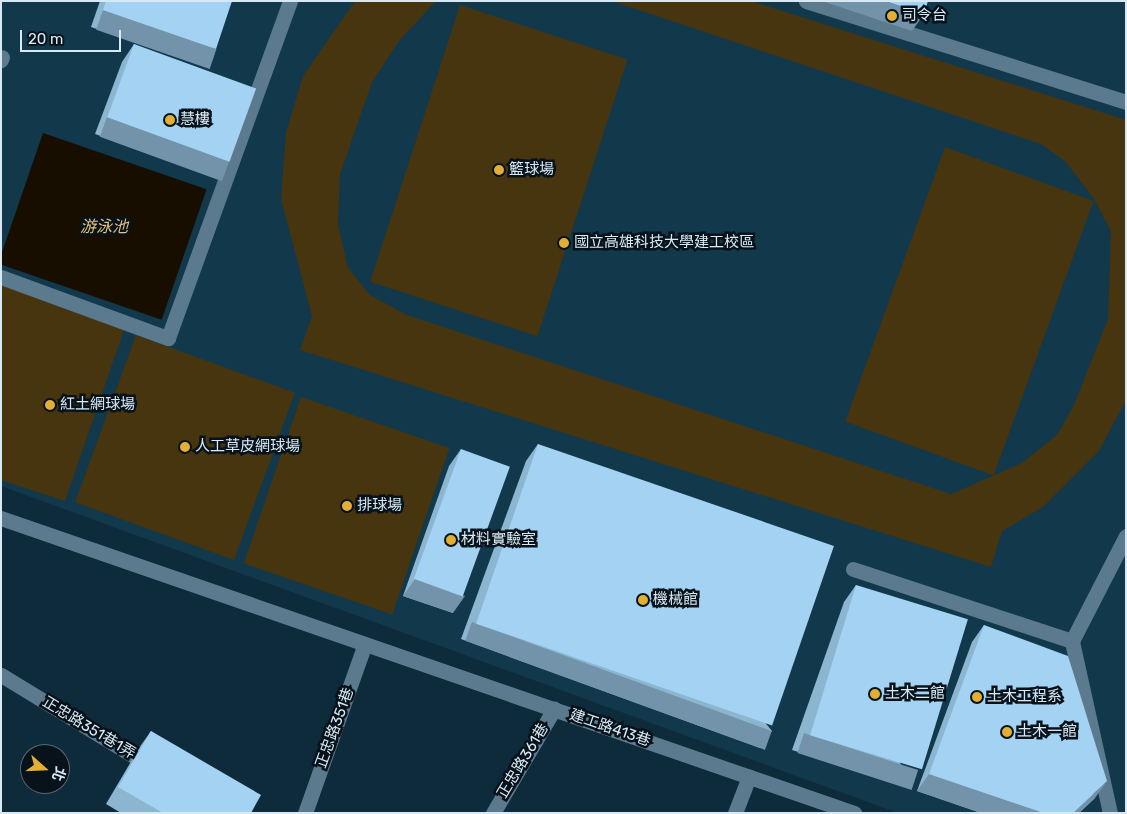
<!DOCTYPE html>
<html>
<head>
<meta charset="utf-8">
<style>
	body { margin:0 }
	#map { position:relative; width:1127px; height:814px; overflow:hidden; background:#0e2b3c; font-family:Rubik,"Noto Sans TC",sans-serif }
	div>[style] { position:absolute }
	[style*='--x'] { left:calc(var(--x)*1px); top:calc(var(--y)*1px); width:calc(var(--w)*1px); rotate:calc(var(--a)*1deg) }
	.built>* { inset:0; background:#12384c }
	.green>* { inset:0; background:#46350f; transform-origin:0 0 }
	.water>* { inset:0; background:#180e00; transform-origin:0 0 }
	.lane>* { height:15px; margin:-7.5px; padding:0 7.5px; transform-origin:7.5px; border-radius:7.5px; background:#5b7a8e }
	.street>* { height:15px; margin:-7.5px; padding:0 7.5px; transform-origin:7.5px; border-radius:7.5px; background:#5b7a8e }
	.wall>* { inset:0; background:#8cb5d0 }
	.shaded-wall>* { inset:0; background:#7293a9; transform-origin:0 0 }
	.building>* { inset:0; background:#a3d2f2; transform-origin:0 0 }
	.dots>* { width:14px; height:14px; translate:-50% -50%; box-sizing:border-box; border:2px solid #07121a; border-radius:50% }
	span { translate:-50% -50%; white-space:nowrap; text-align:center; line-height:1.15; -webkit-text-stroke:5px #07121a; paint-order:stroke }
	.poi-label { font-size:15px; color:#d8e9f4 }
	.left { translate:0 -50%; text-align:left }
	.street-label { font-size:15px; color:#d8e9f4 }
	.water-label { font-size:16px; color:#e4c27c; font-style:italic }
	.frame { position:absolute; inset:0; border:2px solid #d8e9f4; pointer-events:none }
	.north { position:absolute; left:20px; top:744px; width:50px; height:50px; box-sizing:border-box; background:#07121a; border:1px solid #5b6871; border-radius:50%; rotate:110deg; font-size:14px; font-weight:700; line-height:20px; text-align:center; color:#d8e9f4 }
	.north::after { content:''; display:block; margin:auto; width:18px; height:22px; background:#e2af34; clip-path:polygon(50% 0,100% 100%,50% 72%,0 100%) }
	.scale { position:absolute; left:20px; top:30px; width:101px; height:22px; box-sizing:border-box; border:2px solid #d8e9f4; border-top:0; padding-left:6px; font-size:15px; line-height:18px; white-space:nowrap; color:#d8e9f4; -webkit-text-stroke:4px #07121a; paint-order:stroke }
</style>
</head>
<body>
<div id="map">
	<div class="built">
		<i style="clip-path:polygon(1px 1px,1126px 1px,1126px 813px,898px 813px,1px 486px)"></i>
	</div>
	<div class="green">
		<i style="clip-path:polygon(355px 1px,436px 1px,399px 41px,372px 82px,340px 174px,338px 224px,348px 268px,370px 295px,407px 315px,951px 494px,1022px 463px,1057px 435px,1074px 405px,1108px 319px,1111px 231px,1094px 199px,1066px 162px,1041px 144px,612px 1px,751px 1px,1126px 120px,1126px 400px,1099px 451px,1043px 507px,1002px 531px,991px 567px,300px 350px,312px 316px,281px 199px,286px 133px,303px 76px)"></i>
		<i style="left:460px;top:5px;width:176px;height:291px;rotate:18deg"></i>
		<i style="left:945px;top:147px;width:158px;height:292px;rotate:20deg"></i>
		<i style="clip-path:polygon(1px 285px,124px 330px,65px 501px,1px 480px)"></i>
		<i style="left:136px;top:335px;width:169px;height:178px;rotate:20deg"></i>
		<i style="left:301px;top:397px;width:157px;height:176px;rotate:19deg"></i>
	</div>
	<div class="water">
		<i style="left:43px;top:133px;width:173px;height:138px;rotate:19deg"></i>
	</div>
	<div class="lane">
		<i style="--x:806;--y:1;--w:336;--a:17.5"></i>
		<i style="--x:1;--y:60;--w:3;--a:-72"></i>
		<i style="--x:1;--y:277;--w:178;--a:20.1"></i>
		<i style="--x:168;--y:338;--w:358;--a:-70.1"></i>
		<i style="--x:853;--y:569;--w:231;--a:18.2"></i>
		<i style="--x:1110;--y:813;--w:176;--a:-102.5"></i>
		<i style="--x:1072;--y:641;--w:118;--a:-62.8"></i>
	</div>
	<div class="street">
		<i style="--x:1;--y:518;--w:903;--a:19.08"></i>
		<i style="--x:1;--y:675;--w:177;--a:31.4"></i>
		<i style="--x:305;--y:813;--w:179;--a:-70.5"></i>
		<i style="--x:493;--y:813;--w:121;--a:-59.6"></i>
		<i style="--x:735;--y:813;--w:39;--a:-69"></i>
	</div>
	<div class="wall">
		<i style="clip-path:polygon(100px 1px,232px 1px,204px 66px,91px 27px)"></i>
		<i style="clip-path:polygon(134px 44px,229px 161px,218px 178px,95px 134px,122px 62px)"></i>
		<i style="clip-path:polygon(538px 444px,772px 731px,760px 748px,461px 639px,526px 461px)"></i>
		<i style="clip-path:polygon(461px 449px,453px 613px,403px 596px,449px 466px)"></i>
		<i style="clip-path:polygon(856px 585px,906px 786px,792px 750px,844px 602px)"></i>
		<i style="clip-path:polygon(984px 625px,1095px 798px,1079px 813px,981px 813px,917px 791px,972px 642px)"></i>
		<i style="clip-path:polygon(151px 731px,251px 813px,121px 813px,106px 804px,139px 748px)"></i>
	</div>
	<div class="shaded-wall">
		<i style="clip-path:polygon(822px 1px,885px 1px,924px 14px,912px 31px)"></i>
		<i style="left:103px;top:10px;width:120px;height:21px;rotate:19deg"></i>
		<i style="left:107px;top:117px;width:130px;height:21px;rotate:20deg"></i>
		<i style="clip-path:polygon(415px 579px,465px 596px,453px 613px,403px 596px)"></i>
		<i style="left:472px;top:622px;width:319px;height:20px;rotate:20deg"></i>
		<i style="left:804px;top:733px;width:120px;height:21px;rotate:18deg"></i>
		<i style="clip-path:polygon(929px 774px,1044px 813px,981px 813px,917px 791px)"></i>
		<i style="clip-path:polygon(1107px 781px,1095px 798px,1079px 813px,1073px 813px)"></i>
	</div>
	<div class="building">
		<i style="clip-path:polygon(106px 1px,232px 1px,216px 49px,103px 10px)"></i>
		<i style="clip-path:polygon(885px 1px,928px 1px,924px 14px)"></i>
		<i style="left:134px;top:44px;width:130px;height:78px;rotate:20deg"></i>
		<i style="left:538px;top:444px;width:313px;height:190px;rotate:19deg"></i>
		<i style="left:461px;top:449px;width:52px;height:138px;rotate:20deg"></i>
		<i style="left:856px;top:585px;width:117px;height:157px;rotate:17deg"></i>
		<i style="clip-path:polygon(984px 625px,1068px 656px,1107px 781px,1073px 813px,1044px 813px,929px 774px)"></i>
		<i style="clip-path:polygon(151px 731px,261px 795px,251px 813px,163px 813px,118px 787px)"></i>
	</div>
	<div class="dots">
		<i style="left:892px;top:16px;background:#e2af34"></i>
		<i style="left:170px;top:120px;background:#e2af34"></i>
		<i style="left:499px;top:170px;background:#e2af34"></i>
		<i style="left:564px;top:243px;background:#e2af34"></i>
		<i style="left:50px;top:405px;background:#e2af34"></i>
		<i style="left:185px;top:447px;background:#e2af34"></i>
		<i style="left:347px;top:506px;background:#e2af34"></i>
		<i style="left:451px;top:540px;background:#e2af34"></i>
		<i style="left:643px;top:600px;background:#e2af34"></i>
		<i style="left:875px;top:694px;background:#e2af34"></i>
		<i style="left:977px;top:697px;background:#e2af34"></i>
		<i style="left:1007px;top:732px;background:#e2af34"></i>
	</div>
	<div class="poi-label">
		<span class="left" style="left:902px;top:16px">司令台</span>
		<span class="left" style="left:180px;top:120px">慧樓</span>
		<span class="left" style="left:509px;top:170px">籃球場</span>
		<span class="left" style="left:574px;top:243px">國立高雄科技大學建工校區</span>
		<span class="left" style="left:60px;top:405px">紅土網球場</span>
		<span class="left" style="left:195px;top:447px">人工草皮網球場</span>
		<span class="left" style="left:357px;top:506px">排球場</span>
		<span class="left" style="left:461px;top:540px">材料實驗室</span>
		<span class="left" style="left:653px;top:600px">機械館</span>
		<span class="left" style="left:885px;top:694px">土木二館</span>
		<span class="left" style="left:987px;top:697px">土木工程系</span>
		<span class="left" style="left:1017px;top:732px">土木一館</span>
	</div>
	<div class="street-label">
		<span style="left:89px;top:728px;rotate:31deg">正忠路351巷1弄</span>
		<span style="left:335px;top:728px;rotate:-70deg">正忠路351巷</span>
		<span style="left:610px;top:728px;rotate:19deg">建工路413巷</span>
		<span style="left:523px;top:761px;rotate:-59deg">正忠路361巷</span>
	</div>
	<div class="water-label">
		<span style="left:104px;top:227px">游泳池</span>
	</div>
	<div class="frame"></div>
	<div class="north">北</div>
	<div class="scale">20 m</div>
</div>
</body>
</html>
